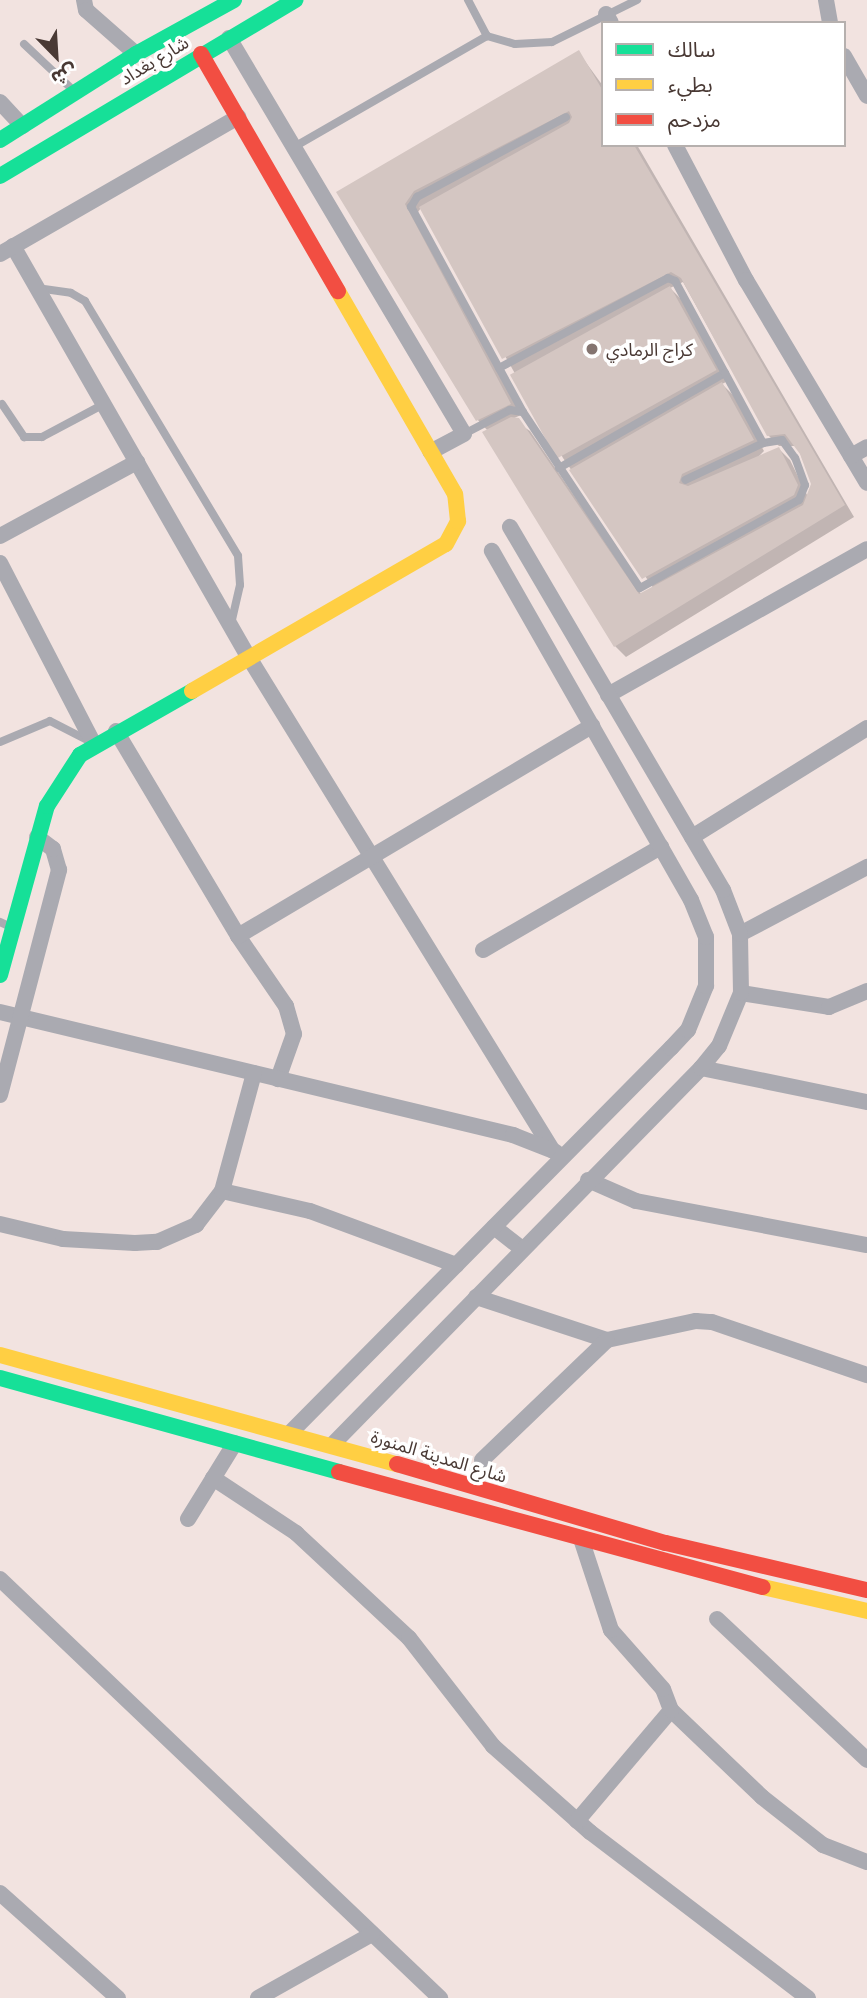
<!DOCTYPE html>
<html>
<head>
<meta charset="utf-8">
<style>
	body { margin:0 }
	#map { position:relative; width:867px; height:1998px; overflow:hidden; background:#f2e3e0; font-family:"Noto Serif","Noto Sans Arabic",serif }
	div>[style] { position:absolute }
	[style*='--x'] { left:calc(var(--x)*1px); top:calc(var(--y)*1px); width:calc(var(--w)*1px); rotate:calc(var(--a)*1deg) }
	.shadow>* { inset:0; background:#0003 }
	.building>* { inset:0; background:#d4c6c2; transform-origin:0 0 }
	.lane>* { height:8px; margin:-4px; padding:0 4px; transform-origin:4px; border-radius:4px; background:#aaaab1 }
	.street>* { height:16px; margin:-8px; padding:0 8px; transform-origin:8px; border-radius:8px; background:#aaaab1 }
	.fast>* { height:16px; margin:-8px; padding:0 8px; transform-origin:8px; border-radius:8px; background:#16e098 }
	.slow>* { height:16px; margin:-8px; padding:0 8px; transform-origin:8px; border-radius:8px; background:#ffcf43 }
	.jam>* { height:16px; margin:-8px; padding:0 8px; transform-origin:8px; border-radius:8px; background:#f24e42 }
	.dots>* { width:19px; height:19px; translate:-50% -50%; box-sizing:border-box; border:4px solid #fff; border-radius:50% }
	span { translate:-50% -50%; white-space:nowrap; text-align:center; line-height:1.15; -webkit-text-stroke:7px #fff; paint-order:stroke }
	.street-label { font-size:18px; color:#493934 }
	.poi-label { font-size:18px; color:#493934 }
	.left { translate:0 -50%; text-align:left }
	.legend { position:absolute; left:601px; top:21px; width:245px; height:126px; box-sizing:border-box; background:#fff; border:2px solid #b6b0ae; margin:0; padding:9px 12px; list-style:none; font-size:21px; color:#493934 }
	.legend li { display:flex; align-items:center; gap:14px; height:35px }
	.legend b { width:35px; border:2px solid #b6b0ae }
	.north { position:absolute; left:21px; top:21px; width:70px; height:70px; -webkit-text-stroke:5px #fff; paint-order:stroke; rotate:156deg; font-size:19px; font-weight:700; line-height:28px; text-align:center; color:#493934 }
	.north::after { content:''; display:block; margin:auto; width:24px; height:32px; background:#493934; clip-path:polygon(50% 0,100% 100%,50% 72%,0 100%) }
</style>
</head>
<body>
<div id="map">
	<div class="shadow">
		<i style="clip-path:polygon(evenodd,579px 53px,603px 86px,603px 145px,637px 145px,854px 517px,626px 657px,615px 646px,485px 432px,488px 431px,477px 419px,339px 192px,579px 53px,421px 208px,563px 458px,654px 589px,642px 595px,530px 431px,512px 419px,521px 415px,415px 216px,421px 208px,579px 53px,683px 282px,768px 435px,779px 446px,797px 446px,813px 484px,808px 497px,790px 460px,779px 449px,758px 457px,764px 451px,733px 395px,722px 384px,726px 382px,681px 299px,670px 288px,683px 282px)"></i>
	</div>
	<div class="building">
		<i style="clip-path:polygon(579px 50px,603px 91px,603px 145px,634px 145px,845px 505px,614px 647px,482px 432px,511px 417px,519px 418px,639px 594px,803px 505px,811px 484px,800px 454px,785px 434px,767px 436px,681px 278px,671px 272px,502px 359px,419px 207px,569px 123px,572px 117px,569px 111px,414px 191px,405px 204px,511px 404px,476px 421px,336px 192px)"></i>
		<i style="left:670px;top:286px;width:96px;height:183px;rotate:61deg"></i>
		<i style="clip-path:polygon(722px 382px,754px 440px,682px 474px,679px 483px,688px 486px,779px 447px,798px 485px,794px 495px,642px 579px,569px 470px)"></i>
	</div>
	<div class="lane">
		<i style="--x:468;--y:0;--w:41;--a:62.2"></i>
		<i style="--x:487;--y:36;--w:29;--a:16"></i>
		<i style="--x:515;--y:44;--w:37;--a:-3"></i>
		<i style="--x:552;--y:42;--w:95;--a:-26.3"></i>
		<i style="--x:24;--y:44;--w:67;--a:43.2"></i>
		<i style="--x:294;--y:147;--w:223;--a:-29.9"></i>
		<i style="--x:37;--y:288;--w:34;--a:8"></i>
		<i style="--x:71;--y:293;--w:16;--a:30"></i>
		<i style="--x:85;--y:301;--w:297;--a:59"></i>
		<i style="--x:238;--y:556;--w:29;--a:86"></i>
		<i style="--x:240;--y:585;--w:39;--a:103"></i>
		<i style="--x:499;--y:368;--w:191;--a:-28"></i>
		<i style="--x:668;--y:278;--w:8;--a:23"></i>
		<i style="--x:675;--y:281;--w:105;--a:61.5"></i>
		<i style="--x:2;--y:404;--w:40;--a:56"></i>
		<i style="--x:24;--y:437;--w:18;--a:0"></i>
		<i style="--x:42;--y:437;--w:70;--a:-28"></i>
		<i style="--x:523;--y:412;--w:234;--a:-118.6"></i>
		<i style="--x:411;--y:207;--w:12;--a:-59"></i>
		<i style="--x:417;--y:197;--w:169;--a:-28.2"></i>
		<i style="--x:464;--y:434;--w:52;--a:-27.6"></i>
		<i style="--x:510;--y:410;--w:13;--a:9"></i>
		<i style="--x:523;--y:412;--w:211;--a:56.4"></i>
		<i style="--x:640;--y:588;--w:182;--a:-29"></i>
		<i style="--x:799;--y:500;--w:16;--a:-68"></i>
		<i style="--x:805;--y:485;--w:29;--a:-110"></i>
		<i style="--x:795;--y:458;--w:22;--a:-126"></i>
		<i style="--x:782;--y:440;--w:19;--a:171"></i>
		<i style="--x:763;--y:443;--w:86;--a:154.6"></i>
		<i style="--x:559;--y:468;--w:191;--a:-29.8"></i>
		<i style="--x:725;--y:373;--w:80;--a:61.5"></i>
		<i style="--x:0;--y:742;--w:54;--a:-22.8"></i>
		<i style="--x:50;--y:721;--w:46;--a:27.1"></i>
		<i style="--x:0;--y:922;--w:14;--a:25"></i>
	</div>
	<div class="street">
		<i style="--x:84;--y:0;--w:10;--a:79"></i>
		<i style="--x:86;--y:10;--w:67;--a:41.3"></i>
		<i style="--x:826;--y:0;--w:23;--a:80"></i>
		<i style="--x:606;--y:14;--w:10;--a:61"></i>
		<i style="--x:229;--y:38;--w:460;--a:59.3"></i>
		<i style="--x:464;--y:434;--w:38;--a:152"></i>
		<i style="--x:844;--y:56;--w:46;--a:60.1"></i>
		<i style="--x:0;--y:102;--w:33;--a:47"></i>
		<i style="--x:675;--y:145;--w:153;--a:62.3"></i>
		<i style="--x:746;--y:280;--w:236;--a:59.2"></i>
		<i style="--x:13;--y:246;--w:473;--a:60.2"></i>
		<i style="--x:248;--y:656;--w:581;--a:58.36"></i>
		<i style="--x:0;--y:254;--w:275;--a:-29.9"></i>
		<i style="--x:851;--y:456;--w:18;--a:-29"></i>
		<i style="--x:0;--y:536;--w:156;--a:-28.4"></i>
		<i style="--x:0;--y:563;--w:204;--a:62.6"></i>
		<i style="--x:608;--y:695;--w:297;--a:-29.4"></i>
		<i style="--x:116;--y:731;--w:239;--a:59.2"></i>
		<i style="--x:238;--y:936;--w:85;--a:55.6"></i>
		<i style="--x:286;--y:1006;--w:29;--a:74"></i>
		<i style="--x:294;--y:1034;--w:48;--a:109.6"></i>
		<i style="--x:692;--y:837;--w:206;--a:-31.9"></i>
		<i style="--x:740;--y:934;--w:144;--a:-27.8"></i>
		<i style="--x:238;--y:936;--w:412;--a:-30.7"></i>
		<i style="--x:483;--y:950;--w:206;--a:-30.1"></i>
		<i style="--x:741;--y:993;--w:89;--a:9"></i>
		<i style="--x:829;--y:1007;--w:41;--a:-22.8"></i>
		<i style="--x:0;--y:1012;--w:528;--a:13.48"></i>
		<i style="--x:513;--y:1135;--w:46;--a:21.6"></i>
		<i style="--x:701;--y:1068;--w:169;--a:11.6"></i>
		<i style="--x:0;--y:1095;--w:233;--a:-75.3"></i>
		<i style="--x:59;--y:870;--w:22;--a:-106"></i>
		<i style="--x:53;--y:849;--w:20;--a:-143"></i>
		<i style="--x:588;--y:1180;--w:52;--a:23.6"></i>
		<i style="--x:636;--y:1201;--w:235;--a:10.8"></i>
		<i style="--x:222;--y:1191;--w:90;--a:12.8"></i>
		<i style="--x:310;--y:1211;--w:156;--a:20.3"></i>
		<i style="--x:0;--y:1224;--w:65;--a:13.4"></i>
		<i style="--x:63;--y:1239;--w:72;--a:3.2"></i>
		<i style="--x:135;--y:1243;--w:22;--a:-3"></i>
		<i style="--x:157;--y:1242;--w:43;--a:-23.6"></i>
		<i style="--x:196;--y:1225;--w:43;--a:-52.6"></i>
		<i style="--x:222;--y:1191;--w:122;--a:-74.8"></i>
		<i style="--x:494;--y:1227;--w:36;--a:38"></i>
		<i style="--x:476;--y:1297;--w:138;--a:18.2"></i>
		<i style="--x:607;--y:1340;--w:91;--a:-12.1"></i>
		<i style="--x:696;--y:1321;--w:16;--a:4"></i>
		<i style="--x:712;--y:1322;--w:164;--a:18.9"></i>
		<i style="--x:290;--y:1433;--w:542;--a:-45.3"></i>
		<i style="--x:671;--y:1048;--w:25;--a:-47"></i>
		<i style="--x:688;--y:1030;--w:48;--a:-67.8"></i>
		<i style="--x:706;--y:986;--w:49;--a:-90"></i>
		<i style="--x:706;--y:937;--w:40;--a:-112"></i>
		<i style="--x:691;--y:900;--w:402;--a:-119.7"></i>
		<i style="--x:332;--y:1445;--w:528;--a:-45.61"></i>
		<i style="--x:701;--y:1068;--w:28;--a:-51"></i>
		<i style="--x:719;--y:1046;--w:57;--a:-67.5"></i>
		<i style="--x:741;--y:993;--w:59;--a:-91"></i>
		<i style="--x:740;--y:934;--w:47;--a:-111.1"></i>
		<i style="--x:723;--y:890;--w:421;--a:-120.4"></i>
		<i style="--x:482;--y:1460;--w:173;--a:-43.8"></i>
		<i style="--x:213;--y:1478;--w:100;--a:33.5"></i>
		<i style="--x:296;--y:1533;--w:154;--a:42.9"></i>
		<i style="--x:409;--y:1638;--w:137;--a:52.1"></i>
		<i style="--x:493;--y:1746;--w:130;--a:41.6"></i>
		<i style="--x:590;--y:1832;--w:274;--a:37.3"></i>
		<i style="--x:188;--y:1519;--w:89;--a:-58.3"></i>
		<i style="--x:0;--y:1579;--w:608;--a:43.6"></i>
		<i style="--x:717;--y:1619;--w:206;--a:43.2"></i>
		<i style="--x:671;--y:1710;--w:126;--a:43.7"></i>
		<i style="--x:762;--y:1797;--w:78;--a:38.2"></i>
		<i style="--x:823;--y:1845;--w:47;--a:21.1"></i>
		<i style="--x:577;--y:1821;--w:145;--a:-49.7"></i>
		<i style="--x:671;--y:1710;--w:22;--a:-111"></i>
		<i style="--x:663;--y:1689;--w:79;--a:-131.4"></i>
		<i style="--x:611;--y:1630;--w:96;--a:-108.2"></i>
		<i style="--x:0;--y:1893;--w:158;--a:41.7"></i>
		<i style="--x:258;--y:1998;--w:131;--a:-29.3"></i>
	</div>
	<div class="fast">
		<i style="--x:0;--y:140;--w:161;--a:-32.3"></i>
		<i style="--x:136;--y:54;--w:112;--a:-28.9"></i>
		<i style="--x:0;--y:176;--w:344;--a:-30.8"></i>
		<i style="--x:0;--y:975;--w:175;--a:-74.5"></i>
		<i style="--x:47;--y:806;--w:61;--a:-57.1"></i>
		<i style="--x:80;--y:755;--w:129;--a:-29.7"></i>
		<i style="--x:0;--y:1378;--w:352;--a:15.5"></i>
	</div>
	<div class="slow">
		<i style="--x:192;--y:691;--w:293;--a:-30.1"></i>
		<i style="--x:446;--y:544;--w:26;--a:-62"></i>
		<i style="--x:458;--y:521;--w:27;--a:-96"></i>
		<i style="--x:455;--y:494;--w:234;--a:-120"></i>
		<i style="--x:0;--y:1355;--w:412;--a:15.4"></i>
		<i style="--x:763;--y:1587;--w:107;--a:13"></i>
	</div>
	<div class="jam">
		<i style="--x:201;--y:54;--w:274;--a:60"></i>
		<i style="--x:397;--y:1464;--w:280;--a:16.4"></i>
		<i style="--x:666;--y:1543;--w:206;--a:13.2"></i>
		<i style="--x:339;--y:1472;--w:439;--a:15.2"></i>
	</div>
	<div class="dots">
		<i style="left:592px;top:349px;background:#847470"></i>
	</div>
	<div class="street-label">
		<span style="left:154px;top:60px;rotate:-31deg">شارع بغداد</span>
		<span style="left:439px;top:1456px;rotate:17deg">شارع المدينة المنورة</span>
	</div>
	<div class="poi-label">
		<span class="left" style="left:606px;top:349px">كراج الرمادي</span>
	</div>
	<ul class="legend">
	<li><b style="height:9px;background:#16e098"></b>سالك</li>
	<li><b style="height:9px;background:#ffcf43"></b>بطيء</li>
	<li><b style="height:9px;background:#f24e42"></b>مزدحم</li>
	</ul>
	<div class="north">ش</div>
</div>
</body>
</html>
